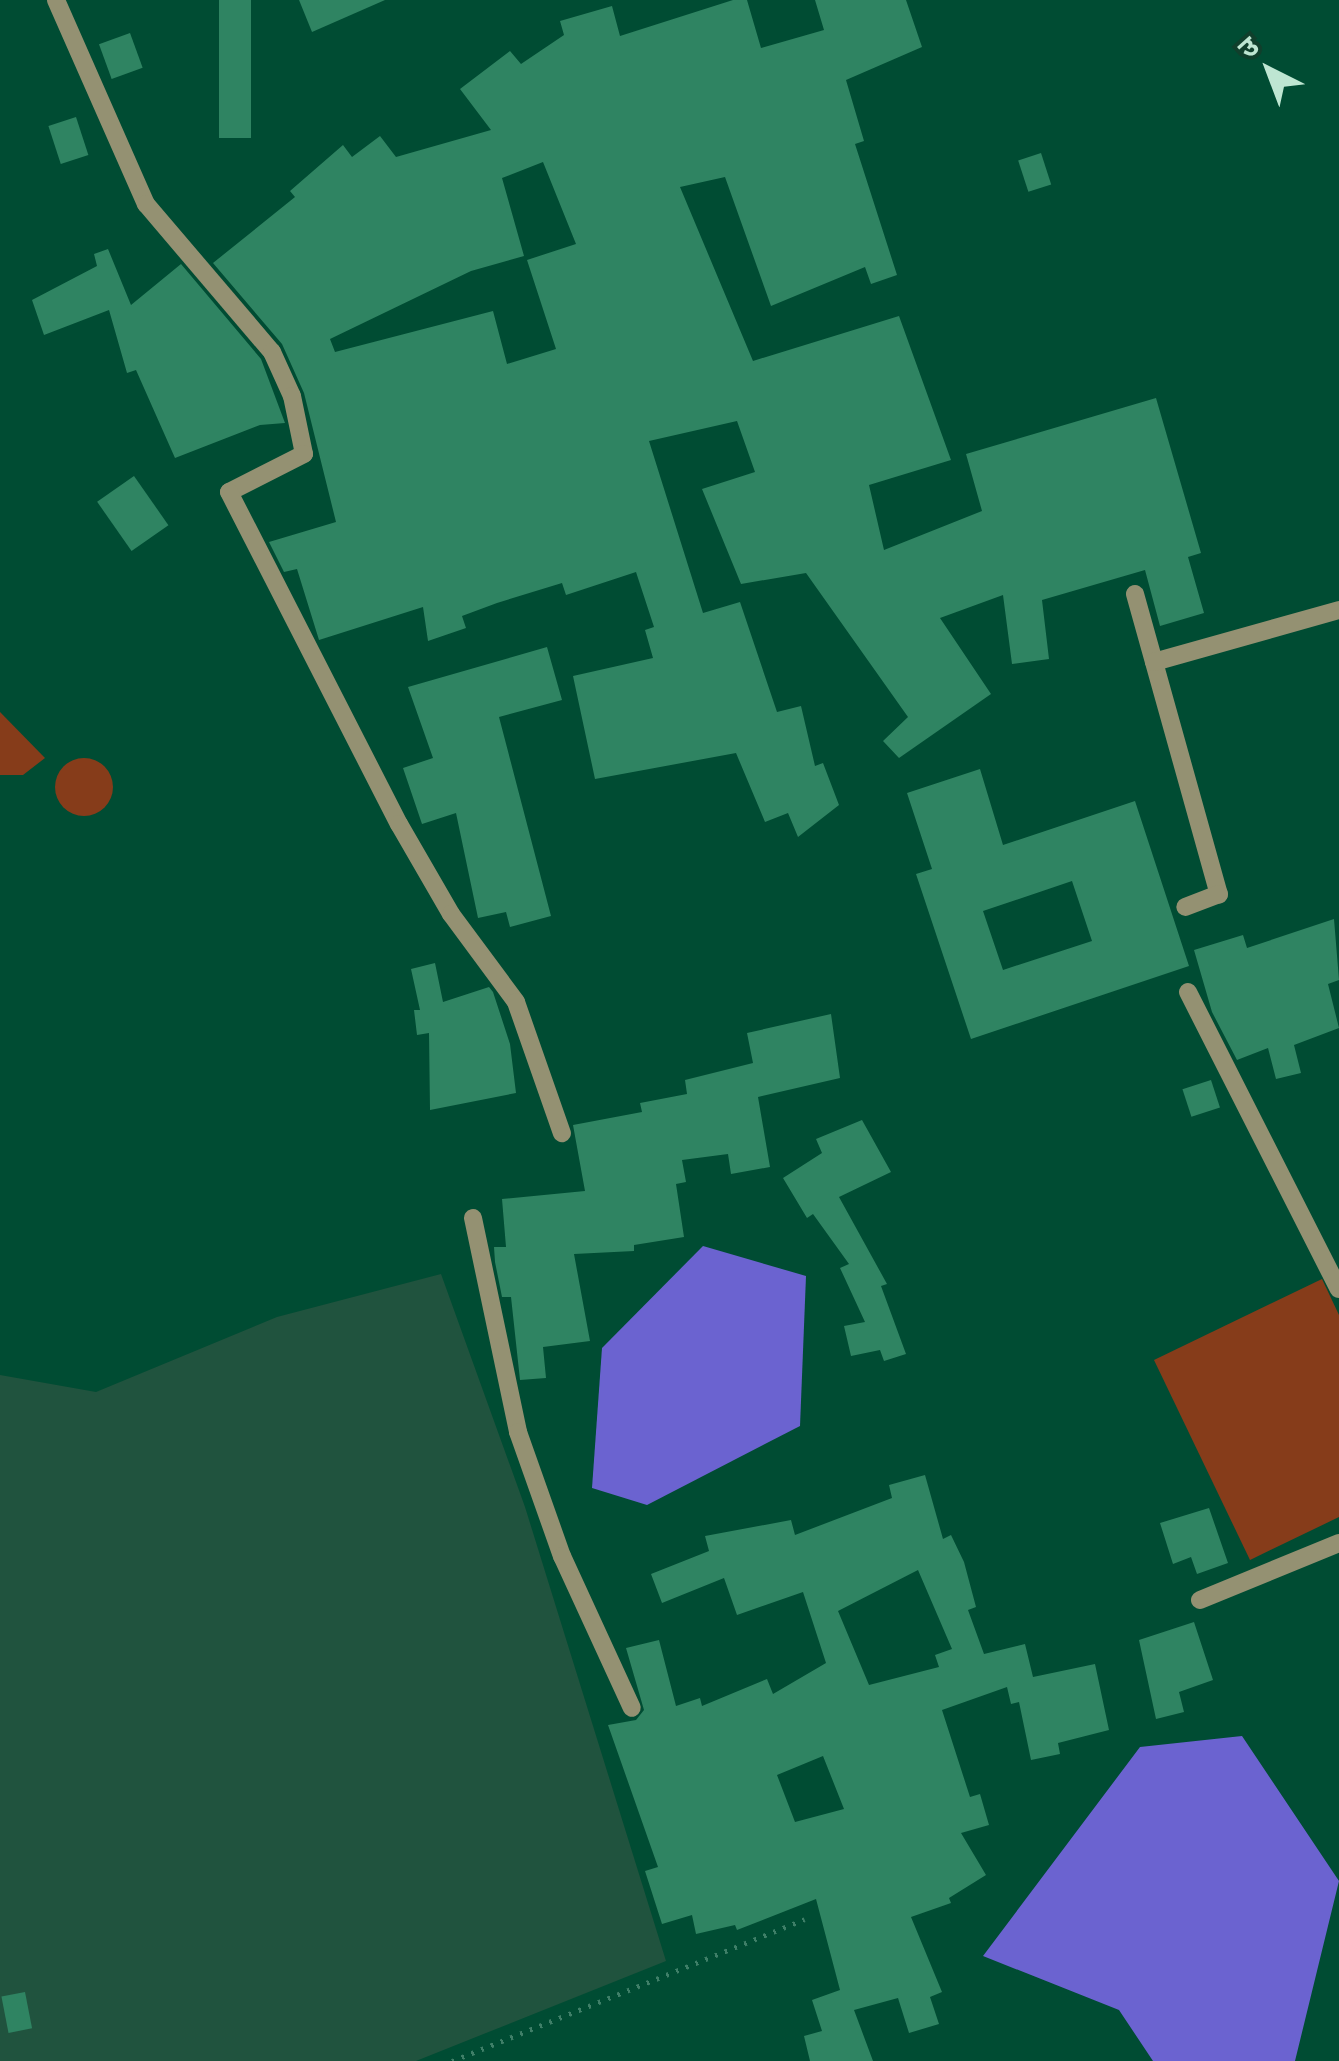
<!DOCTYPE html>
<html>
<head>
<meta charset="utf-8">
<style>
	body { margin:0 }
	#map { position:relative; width:1339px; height:2061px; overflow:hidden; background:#004c33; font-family:Bitter,"Noto Sans Devanagari",serif }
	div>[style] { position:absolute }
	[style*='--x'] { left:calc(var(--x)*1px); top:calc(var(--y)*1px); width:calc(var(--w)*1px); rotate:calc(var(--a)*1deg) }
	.built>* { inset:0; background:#20533e }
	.green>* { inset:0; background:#863c1a }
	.round { border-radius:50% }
	.water>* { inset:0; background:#6b63d0 }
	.building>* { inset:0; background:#2f8462; transform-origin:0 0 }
	.path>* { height:5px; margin-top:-2.5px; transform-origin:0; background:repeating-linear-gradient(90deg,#3f7f68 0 2.5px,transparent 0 10.5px) }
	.minor>* { height:18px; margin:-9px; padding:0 9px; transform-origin:9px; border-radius:9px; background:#949172 }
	span { translate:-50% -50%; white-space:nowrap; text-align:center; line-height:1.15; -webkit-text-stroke:10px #103f2c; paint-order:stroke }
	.north { position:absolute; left:1219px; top:20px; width:100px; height:100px; -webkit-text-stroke:8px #103f2c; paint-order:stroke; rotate:318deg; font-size:28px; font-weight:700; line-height:40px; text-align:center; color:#bee6d2 }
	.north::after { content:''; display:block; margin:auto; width:35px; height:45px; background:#bee6d2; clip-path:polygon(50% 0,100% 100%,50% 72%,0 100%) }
</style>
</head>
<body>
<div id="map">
	<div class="built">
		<i style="clip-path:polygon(441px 1274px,525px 1507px,666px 1961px,416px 2061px,0 2061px,0 1375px,96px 1392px,277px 1317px)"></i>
	</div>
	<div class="green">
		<i style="clip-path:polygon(0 712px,45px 758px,23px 775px,0 775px)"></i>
		<i class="round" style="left:55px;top:758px;width:58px;height:58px"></i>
		<i style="clip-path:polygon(1322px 1279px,1339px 1315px,1339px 1517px,1250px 1560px,1154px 1360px)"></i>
	</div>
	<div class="water">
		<i style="clip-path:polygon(703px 1246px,806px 1276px,800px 1426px,647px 1505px,592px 1488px,602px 1348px)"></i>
		<i style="clip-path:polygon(1242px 1736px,1339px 1881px,1295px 2061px,1153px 2061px,1119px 2010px,983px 1956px,1140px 1747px)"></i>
	</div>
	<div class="building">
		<i style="left:219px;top:0;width:32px;height:138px"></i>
		<i style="clip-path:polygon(299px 0,385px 0,312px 32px)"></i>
		<i style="clip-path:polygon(evenodd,733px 0,747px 0,761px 48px,824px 30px,815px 0,906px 0,922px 47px,846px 80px,864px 141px,855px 144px,897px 275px,871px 284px,865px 267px,771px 306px,725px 177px,680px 187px,753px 361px,899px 316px,951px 460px,869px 485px,884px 550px,982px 511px,966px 454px,1156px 398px,1201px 553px,1188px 557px,1204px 613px,1160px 626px,1145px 570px,1042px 600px,1049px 659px,1012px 664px,1003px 595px,940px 618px,991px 694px,899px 758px,883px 741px,908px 717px,806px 573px,741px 584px,702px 489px,755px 472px,737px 421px,649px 441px,703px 613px,740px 602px,777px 712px,801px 706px,815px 766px,823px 763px,839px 805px,798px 837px,788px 813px,765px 822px,736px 753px,595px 779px,573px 676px,653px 658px,645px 630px,654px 627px,636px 572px,566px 595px,562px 583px,497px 603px,462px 616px,466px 628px,428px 641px,423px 607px,319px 640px,297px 569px,284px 572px,269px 542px,336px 522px,304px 393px,282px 344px,213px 263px,295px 197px,290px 191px,343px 145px,352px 157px,380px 136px,396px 157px,491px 130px,460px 89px,510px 51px,521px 64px,564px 35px,560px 21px,612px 6px,620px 36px,733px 0,543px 162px,576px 244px,527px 260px,556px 349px,507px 364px,493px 311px,335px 352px,330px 339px,471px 271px,524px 256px,502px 178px,543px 162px)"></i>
		<i style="left:130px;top:33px;width:37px;height:33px;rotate:70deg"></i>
		<i style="left:76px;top:117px;width:40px;height:29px;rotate:72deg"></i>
		<i style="left:1041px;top:153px;width:33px;height:24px;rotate:72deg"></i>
		<i style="clip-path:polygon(108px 249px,131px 305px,181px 264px,261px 359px,285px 423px,260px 425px,175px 458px,136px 370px,127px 373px,109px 310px,44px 335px,32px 300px,97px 266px,94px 254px)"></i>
		<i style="left:134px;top:476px;width:60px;height:45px;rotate:55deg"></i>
		<i style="clip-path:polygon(547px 647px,562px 700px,499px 717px,551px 916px,510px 927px,506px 912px,478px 918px,456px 813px,422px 824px,403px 768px,433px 758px,408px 687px)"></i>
		<i style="clip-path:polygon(evenodd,980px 769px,1003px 845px,1135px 801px,1189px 966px,971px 1039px,916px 874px,932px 869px,907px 793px,980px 769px,1072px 881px,1092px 941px,1003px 970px,983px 911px,1072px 881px)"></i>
		<i style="clip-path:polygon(1334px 919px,1339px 980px,1328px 984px,1339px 1028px,1294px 1045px,1301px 1073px,1276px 1079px,1268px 1048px,1237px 1060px,1212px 1012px,1194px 950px,1243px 935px,1247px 948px)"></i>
		<i style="clip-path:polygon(435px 963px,443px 1002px,489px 987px,493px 992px,510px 1044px,516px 1093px,430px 1110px,429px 1033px,417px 1035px,414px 1010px,420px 1010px,411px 969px)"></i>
		<i style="clip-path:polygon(831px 1014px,840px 1078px,758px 1097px,770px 1167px,731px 1174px,728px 1154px,682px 1160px,686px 1182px,676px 1184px,684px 1237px,634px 1245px,634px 1251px,574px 1254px,590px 1341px,543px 1347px,546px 1378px,520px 1380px,511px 1297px,502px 1297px,495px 1262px,494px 1247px,506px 1247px,502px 1199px,585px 1191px,573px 1125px,642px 1112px,640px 1103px,687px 1094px,685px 1080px,753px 1063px,747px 1033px)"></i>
		<i style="left:1211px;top:1080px;width:29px;height:30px;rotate:72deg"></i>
		<i style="clip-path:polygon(862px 1120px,891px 1172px,839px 1197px,887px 1284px,881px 1286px,906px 1354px,884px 1361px,880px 1350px,851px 1356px,844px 1326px,865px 1322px,840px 1268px,849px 1264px,813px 1214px,807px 1218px,783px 1178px,822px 1153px,816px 1139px)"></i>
		<i style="clip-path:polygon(evenodd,925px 1475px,943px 1539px,951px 1535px,964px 1562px,976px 1607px,968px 1610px,984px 1654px,1025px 1644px,1033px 1677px,1095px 1664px,1109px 1730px,1058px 1743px,1060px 1754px,1031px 1760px,1019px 1702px,1011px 1704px,1007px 1687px,942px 1710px,970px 1797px,980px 1794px,989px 1825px,961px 1833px,986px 1875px,949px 1898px,951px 1903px,911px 1917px,942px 1992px,930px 1997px,939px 2024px,909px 2033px,898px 1998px,854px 2010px,873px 2061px,810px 2061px,804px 2036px,822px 2031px,812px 2000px,840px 1990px,816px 1899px,737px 1930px,735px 1925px,696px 1934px,692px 1915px,662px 1924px,645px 1871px,658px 1867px,608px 1725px,636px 1720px,644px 1710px,626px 1648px,659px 1640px,676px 1706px,700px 1698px,702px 1706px,767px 1679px,773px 1694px,826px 1663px,803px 1592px,737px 1615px,724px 1578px,662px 1603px,651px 1574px,709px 1551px,705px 1536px,791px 1520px,795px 1535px,892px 1498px,889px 1485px,925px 1475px,918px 1570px,952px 1649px,935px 1655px,939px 1667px,869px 1685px,838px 1611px,918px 1570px,925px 1475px,823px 1756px,844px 1809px,795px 1822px,777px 1775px,823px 1756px)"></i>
		<i style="clip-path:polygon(1209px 1508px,1228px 1563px,1197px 1574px,1191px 1557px,1173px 1564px,1160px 1523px)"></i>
		<i style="clip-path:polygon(1194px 1622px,1213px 1680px,1179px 1692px,1184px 1712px,1156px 1719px,1139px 1640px)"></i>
		<i style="left:25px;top:1992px;width:37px;height:24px;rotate:79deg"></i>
	</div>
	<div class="path">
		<i style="--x:452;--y:2061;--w:380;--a:-21.9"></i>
	</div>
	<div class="minor">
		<i style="--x:56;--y:0;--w:223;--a:66.2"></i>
		<i style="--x:146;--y:204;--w:194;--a:49.6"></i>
		<i style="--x:272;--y:352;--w:48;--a:65.6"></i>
		<i style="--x:292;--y:396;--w:59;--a:78.3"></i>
		<i style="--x:304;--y:454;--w:84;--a:153.1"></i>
		<i style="--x:229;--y:492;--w:373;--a:62.9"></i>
		<i style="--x:399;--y:824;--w:104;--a:60"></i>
		<i style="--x:451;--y:914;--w:109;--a:53.5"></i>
		<i style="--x:516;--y:1002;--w:139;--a:70.7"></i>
		<i style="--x:1135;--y:594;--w:312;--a:74.4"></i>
		<i style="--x:1219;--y:894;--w:36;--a:159"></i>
		<i style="--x:1154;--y:662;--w:192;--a:-15.7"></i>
		<i style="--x:1188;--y:992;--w:333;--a:63.1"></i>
		<i style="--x:473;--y:1218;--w:219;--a:78.1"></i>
		<i style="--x:518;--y:1432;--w:132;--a:70.5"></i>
		<i style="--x:562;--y:1556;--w:167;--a:65.3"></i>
		<i style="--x:1200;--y:1600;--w:150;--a:-22.3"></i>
	</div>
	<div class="north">उ</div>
</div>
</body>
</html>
